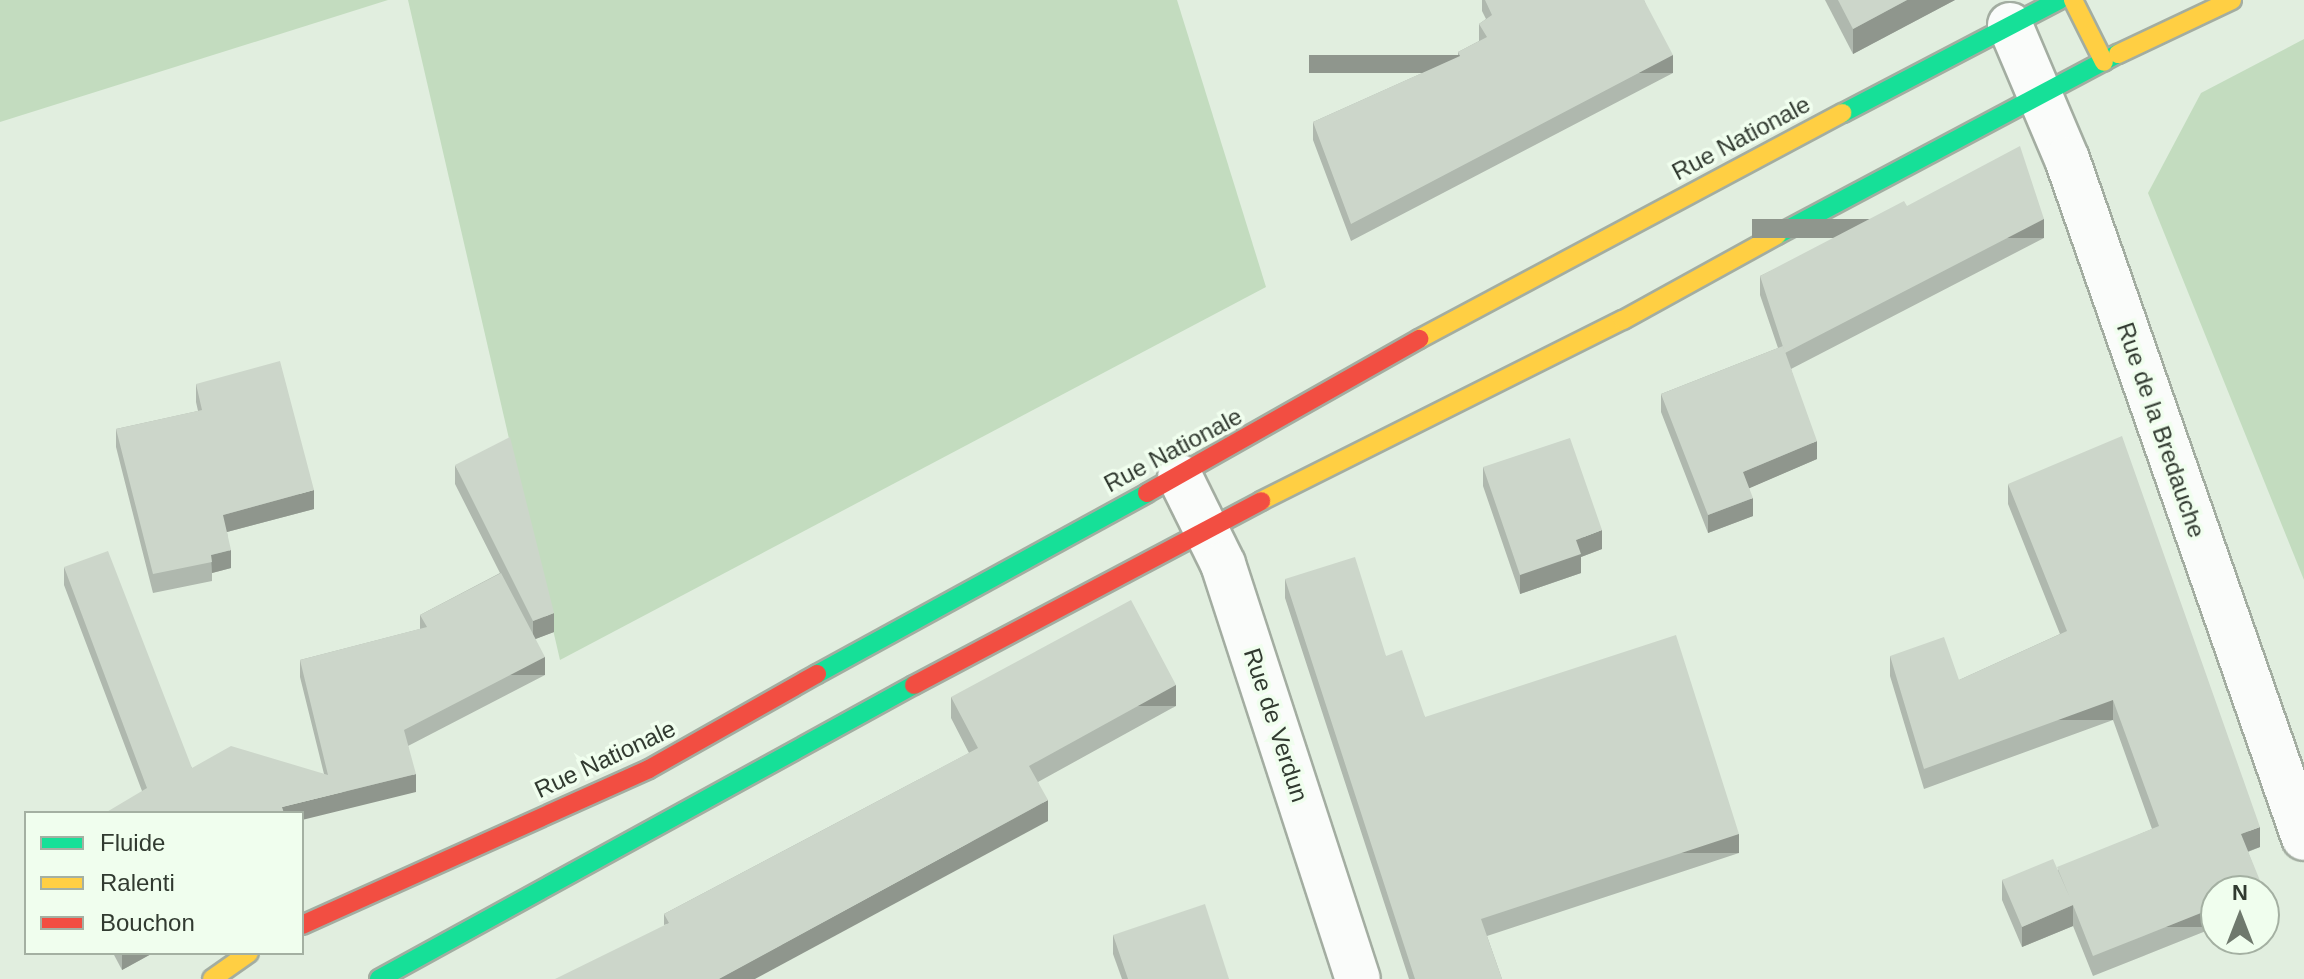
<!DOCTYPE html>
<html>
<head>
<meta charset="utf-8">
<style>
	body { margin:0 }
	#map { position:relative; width:2304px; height:979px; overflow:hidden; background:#e1eedf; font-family:Arial,sans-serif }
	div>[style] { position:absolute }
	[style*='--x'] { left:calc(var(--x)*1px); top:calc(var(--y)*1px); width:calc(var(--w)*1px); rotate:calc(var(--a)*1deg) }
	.green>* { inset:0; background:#c3dcbf }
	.roads { filter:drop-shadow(2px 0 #a3ada1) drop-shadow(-2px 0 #a3ada1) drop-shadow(0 2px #a3ada1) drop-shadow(0 -2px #a3ada1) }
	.street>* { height:44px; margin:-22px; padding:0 22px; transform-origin:22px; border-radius:22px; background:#fafcfa }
	.fast>* { height:18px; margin:-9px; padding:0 9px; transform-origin:9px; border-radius:9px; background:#16e098 }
	.slow>* { height:18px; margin:-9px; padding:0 9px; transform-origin:9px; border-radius:9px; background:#ffcf43 }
	.jam>* { height:18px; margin:-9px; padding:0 9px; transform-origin:9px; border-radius:9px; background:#f24e42 }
	.wall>* { inset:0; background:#afb8ae }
	.shaded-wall>* { inset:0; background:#8f968d; transform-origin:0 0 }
	.building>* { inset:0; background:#ccd6ca }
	span { translate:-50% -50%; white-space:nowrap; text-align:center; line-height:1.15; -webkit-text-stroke:7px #f0feee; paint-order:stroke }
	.street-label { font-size:24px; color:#313a30 }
	.legend { position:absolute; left:24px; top:811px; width:280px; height:144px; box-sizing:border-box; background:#f0feee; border:2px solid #a4b0a2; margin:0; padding:10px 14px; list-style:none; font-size:24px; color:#313a30 }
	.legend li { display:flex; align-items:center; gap:16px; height:40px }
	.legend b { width:40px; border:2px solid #a4b0a2 }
	.north { position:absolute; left:2200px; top:875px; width:80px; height:80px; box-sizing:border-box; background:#f0feee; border:2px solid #a4b0a2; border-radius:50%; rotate:0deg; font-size:22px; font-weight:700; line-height:32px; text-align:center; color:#313a30 }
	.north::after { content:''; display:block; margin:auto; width:28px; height:36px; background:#6f796d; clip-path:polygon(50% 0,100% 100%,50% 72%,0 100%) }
</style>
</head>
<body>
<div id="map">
	<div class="green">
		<i style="clip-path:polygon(0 0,388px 0,0 122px)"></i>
		<i style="clip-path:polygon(408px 0,1177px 0,1266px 287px,560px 660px)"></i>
		<i style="clip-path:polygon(2304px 39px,2304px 580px,2148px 193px,2201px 93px)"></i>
	</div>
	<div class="roads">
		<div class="street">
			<i style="--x:2010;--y:25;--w:146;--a:67"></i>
			<i style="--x:2067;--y:159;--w:719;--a:70.76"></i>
			<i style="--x:1180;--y:477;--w:97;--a:63.7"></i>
			<i style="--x:1223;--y:564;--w:436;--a:72"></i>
		</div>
		<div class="fast">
			<i style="--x:1843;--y:113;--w:244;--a:-27.6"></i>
			<i style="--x:1777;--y:235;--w:386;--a:-28"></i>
			<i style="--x:817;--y:674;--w:376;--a:-28.7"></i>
			<i style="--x:379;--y:979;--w:610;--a:-28.79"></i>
		</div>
		<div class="slow">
			<i style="--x:2073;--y:0;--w:69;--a:63.4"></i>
			<i style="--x:2118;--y:54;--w:126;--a:-25.3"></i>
			<i style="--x:1419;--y:339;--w:480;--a:-28.1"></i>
			<i style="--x:1261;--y:501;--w:405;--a:-26.6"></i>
			<i style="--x:1623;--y:320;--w:176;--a:-28.9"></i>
			<i style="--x:212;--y:979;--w:45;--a:-35.1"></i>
		</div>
		<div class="jam">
			<i style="--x:1147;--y:493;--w:313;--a:-29.5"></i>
			<i style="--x:914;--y:685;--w:393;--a:-27.9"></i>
			<i style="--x:302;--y:925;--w:380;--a:-24.2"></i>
			<i style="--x:649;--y:769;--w:193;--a:-29.5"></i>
		</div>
	</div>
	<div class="wall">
		<i style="clip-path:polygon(1482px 0,1644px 0,1673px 73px,1351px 241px,1313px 140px,1313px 122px,1458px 57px,1458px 52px,1479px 41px,1479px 24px,1486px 19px,1482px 11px)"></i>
		<i style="clip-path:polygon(1825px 0,1955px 0,1853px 54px)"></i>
		<i style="clip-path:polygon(1907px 206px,2044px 238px,1791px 369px,1817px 459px,1749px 488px,1753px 516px,1708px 533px,1661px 412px,1661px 394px,1778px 348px,1760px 295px,1760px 276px)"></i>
		<i style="clip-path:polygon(196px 384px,314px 509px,227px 532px,231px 568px,212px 573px,212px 581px,153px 593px,116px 447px,116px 429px,198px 411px,196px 402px)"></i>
		<i style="clip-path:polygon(455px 465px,554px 632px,535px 639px,545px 675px,408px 746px,416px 792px,142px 791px,64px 585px,64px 567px,192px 768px,324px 774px,300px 677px,300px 660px,420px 629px,420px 615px,500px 573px,455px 484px)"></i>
		<i style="clip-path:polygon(1483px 467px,1602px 549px,1581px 557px,1581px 573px,1520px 594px,1483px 486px)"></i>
		<i style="clip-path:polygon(2008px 484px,2260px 847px,2248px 852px,2263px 891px,2216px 891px,2216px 927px,2093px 976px,2073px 926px,2022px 947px,2002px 900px,2002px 880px,2057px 870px,2152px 829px,2113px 720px,1924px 789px,1890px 676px,1890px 656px,1959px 680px,2060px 634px,2008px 504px)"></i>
		<i style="clip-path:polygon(1285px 579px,1386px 656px,1425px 717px,1739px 853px,1487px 936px,1502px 979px,1409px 979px,1285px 598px)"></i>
		<i style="clip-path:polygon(951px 697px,1176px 706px,1038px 782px,1048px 821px,664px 925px,664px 914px,969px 753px,951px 718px)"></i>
		<i style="clip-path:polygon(1113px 935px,1229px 979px,1122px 979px,1113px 954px)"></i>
		<i style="clip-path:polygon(113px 953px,153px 953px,122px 970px)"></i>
	</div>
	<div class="shaded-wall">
		<i style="clip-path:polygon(1907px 0,1955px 0,1853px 54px,1853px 29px)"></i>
		<i style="left:1673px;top:55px;width:18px;height:364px;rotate:90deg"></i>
		<i style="left:2044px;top:219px;width:19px;height:292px;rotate:90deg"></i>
		<i style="clip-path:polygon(1817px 441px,1817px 459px,1743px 491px,1743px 472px)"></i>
		<i style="clip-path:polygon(314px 490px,314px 509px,223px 533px,223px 515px)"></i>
		<i style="clip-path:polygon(1753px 498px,1753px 516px,1708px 533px,1708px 515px)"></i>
		<i style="clip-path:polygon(1602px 530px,1602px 549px,1581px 557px,1581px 573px,1520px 594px,1520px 575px,1576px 540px)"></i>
		<i style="clip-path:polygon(231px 550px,231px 568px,212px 573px,211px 555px)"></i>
		<i style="clip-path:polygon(554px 613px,554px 632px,533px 640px,533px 621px)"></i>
		<i style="left:545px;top:657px;width:18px;height:159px;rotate:90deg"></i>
		<i style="left:1176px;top:685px;width:21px;height:168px;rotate:90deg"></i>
		<i style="left:2113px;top:700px;width:20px;height:201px;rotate:90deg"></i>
		<i style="clip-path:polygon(416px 774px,416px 792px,302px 820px,302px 813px,282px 813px,282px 807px)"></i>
		<i style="clip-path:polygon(1048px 800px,1048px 821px,755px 979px,718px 979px)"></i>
		<i style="clip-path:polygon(2260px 827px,2260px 847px,2241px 854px,2241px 834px)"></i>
		<i style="left:1739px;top:834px;width:19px;height:272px;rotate:90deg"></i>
		<i style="clip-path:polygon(2073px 905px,2073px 926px,2022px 947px,2022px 927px)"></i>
		<i style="left:2216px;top:907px;width:20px;height:132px;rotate:90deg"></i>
		<i style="clip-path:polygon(122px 953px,153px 953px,122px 970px)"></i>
	</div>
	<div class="building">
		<i style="clip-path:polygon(1485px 0,1644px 0,1673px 55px,1351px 224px,1313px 122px,1460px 56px,1458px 52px,1487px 37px,1479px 24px,1492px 15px)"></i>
		<i style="clip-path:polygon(1838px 0,1907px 0,1853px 29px)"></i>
		<i style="clip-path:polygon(2020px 146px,2044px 219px,1785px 353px,1760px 276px,1904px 201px,1907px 206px)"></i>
		<i style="clip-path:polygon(1783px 346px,1817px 441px,1743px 472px,1753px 498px,1708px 515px,1661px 394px)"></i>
		<i style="clip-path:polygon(280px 361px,314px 490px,223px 515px,231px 550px,211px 555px,212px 562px,153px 574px,116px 429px,202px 410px,196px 384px)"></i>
		<i style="clip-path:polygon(2122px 436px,2260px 827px,2241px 834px,2263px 888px,2256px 891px,2216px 891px,2216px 907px,2093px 956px,2073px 905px,2022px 927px,2002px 880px,2053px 859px,2070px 898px,2057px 867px,2159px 826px,2113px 700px,1924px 769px,1890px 656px,1944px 637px,1959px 680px,2067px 631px,2008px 484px)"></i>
		<i style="clip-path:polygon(510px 437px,554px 613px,533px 621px,455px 465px)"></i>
		<i style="clip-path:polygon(1570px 438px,1602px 530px,1576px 540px,1581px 554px,1520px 575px,1483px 467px)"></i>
		<i style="clip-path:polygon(108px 551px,192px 768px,231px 746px,328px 775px,300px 660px,427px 627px,420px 615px,501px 573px,545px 657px,404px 730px,416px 774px,282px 807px,284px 813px,105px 813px,147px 788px,64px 567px)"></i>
		<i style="clip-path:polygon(1355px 557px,1386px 656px,1402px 650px,1425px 717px,1676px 635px,1739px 834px,1481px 919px,1502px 979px,1415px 979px,1285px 579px)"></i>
		<i style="clip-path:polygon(1131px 600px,1176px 685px,1029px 766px,1048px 800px,719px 979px,555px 979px,669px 923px,664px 914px,978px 748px,951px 697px)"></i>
		<i style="clip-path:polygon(1205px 904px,1229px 979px,1128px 979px,1113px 935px)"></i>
	</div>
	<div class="street-label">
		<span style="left:1741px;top:138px;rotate:-28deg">Rue Nationale</span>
		<span style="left:2161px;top:430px;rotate:71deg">Rue de la Bredauche</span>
		<span style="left:1173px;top:450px;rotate:-28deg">Rue Nationale</span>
		<span style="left:1276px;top:725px;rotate:72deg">Rue de Verdun</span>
		<span style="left:605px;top:759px;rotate:-25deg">Rue Nationale</span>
	</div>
	<ul class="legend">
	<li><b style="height:10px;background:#16e098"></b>Fluide</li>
	<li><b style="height:10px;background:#ffcf43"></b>Ralenti</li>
	<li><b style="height:10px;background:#f24e42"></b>Bouchon</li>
	</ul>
	<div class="north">N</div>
</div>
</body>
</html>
